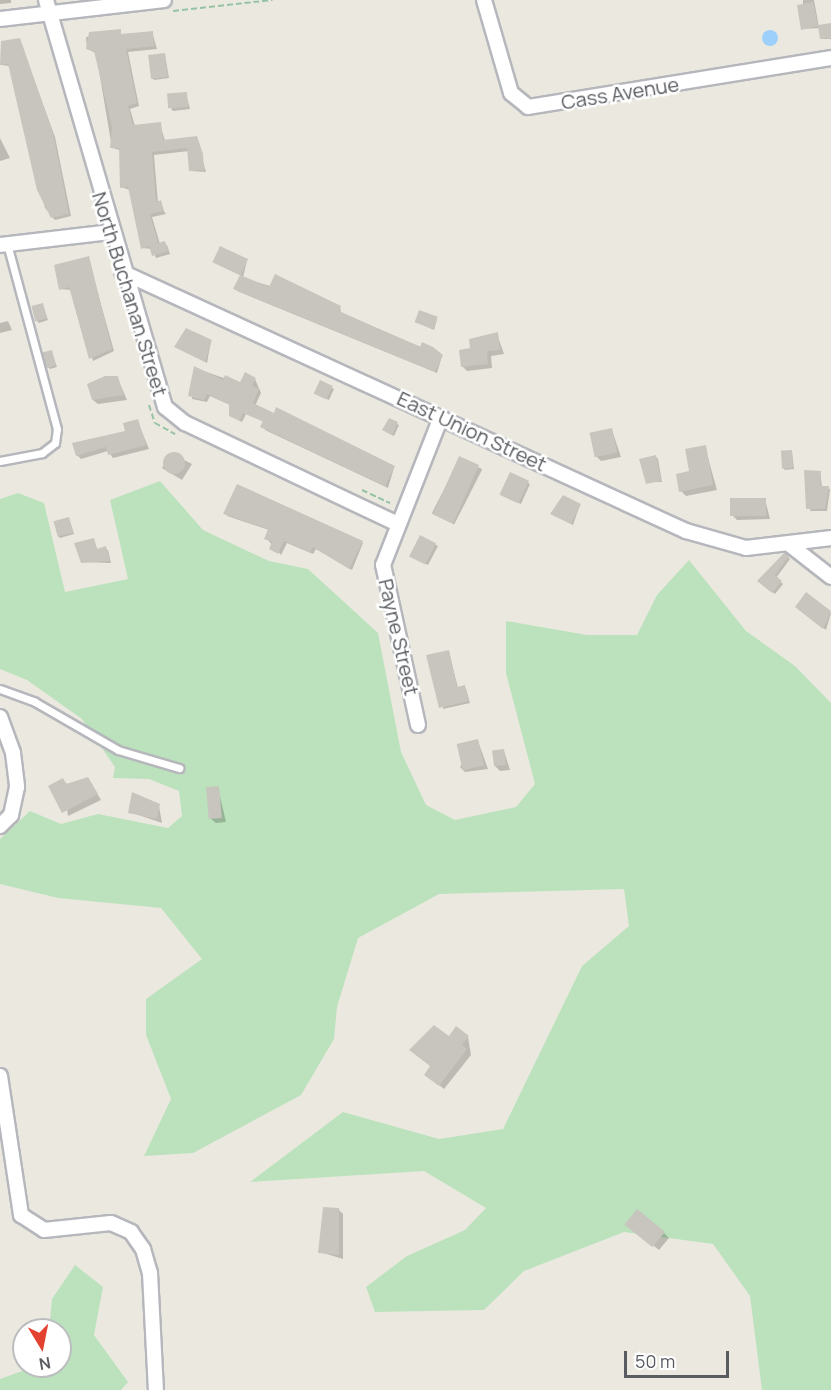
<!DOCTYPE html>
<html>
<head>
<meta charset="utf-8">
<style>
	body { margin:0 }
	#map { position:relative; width:831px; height:1390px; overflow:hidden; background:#ebe9df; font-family:Manrope,sans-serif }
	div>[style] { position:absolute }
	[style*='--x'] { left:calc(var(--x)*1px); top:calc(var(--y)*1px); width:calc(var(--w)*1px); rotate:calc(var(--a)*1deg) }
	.green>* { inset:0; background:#bce2bd }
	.water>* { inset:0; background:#9ed0fc }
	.round { border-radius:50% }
	.shadow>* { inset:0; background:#0003; transform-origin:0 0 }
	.building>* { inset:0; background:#c8c5be; transform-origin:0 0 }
	.path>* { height:2px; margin-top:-1px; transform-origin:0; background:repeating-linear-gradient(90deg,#95c3a4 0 6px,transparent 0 9px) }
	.roads { filter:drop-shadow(2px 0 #b5b7bc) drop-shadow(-2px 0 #b5b7bc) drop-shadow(0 2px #b5b7bc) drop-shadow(0 -2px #b5b7bc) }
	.service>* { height:7px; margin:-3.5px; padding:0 3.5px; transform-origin:3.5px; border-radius:3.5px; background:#fff }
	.minor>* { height:14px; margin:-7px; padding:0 7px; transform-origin:7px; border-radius:7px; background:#fff }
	span { translate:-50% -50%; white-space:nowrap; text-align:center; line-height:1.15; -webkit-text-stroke:5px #fff; paint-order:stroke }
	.street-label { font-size:20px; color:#585b60 }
	.north { position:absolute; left:12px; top:1318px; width:60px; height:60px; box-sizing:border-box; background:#fff; border:2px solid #bcbdbf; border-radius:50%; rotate:170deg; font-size:16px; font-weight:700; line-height:24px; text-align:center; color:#585b60 }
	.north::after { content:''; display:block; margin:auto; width:21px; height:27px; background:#e2422e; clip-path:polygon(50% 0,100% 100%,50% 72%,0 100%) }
	.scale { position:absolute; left:624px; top:1351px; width:105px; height:27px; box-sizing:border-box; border:3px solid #585b60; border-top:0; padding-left:8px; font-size:18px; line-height:21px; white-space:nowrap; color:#585b60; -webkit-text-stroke:4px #fff; paint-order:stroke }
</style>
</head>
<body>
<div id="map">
	<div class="green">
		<i style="clip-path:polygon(160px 481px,203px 530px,269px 561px,308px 569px,378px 633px,401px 752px,426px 805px,455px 820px,516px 807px,535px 784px,506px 673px,506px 621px,587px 635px,637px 635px,657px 595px,689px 560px,746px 631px,795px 666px,831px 703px,831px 1390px,762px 1390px,750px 1296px,713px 1244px,624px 1232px,524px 1271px,484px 1310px,375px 1312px,366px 1287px,407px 1256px,465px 1230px,486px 1208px,424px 1171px,250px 1182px,343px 1112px,439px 1139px,503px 1129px,582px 966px,629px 926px,624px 889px,439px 894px,358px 938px,337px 1007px,334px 1039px,301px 1095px,193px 1153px,144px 1156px,171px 1099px,146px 1035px,146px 999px,202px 959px,161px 908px,58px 898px,0 884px,0 839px,30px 811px,61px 824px,98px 814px,168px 828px,182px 816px,179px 791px,149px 779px,113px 778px,115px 767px,82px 719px,27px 680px,0 669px,0 499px,18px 493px,44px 503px,65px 592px,128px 579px,110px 500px)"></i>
		<i style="clip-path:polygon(75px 1265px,103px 1287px,94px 1335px,128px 1382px,121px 1390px,0 1390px,0 1379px,36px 1366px,60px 1366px,60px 1330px,49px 1330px,52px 1299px)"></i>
	</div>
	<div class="water">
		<i class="round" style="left:762px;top:30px;width:16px;height:16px"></i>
	</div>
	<div class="shadow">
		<i style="clip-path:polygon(0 0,11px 0,11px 3px,0 4px)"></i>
		<i style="clip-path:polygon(803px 0,814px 0,819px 27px,831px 24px,831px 39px,822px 39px,820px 28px,803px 29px)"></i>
		<i style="clip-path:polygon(152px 32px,157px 49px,128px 52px,139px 106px,130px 109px,135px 126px,160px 124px,165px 141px,196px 137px,206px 172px,190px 171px,189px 151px,154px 155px,158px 203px,166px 214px,152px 217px,160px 244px,167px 245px,170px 254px,156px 258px,152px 249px,142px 248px,130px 190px,121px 187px,120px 150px,112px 148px,96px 53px,87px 49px,86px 37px)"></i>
		<i style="clip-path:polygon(19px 39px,55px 137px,71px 216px,55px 220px,45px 208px,10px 66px,1px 65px,2px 42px)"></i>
		<i style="clip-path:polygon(165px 55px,169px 78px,154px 80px,152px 78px)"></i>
		<i style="clip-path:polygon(186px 94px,190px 109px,173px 111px,171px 109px)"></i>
		<i style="clip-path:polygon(0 138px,10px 158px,0 161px)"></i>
		<i style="clip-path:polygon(88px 258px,114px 351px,93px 361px,71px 290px,60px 289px,56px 266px)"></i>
		<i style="clip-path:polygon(247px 260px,243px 278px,340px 307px,341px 313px,442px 356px,437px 373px,237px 291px,241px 275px,215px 263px)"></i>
		<i style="clip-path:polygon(43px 305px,48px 320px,39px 323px,37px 321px)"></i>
		<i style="clip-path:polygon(437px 319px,434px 330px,418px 323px)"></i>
		<i style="clip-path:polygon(0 323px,8px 321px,12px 330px,0 333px)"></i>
		<i style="clip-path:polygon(497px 334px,504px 354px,491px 356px,492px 368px,467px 371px,462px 366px,471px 350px)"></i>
		<i style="clip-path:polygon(211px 341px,207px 363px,176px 347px)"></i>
		<i style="clip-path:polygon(51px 351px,57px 367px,50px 369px,48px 367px)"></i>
		<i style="clip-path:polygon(195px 368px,241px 384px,255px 379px,261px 393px,255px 406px,394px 468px,388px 488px,265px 430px,264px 422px,246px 414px,242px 422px,234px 418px,230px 405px,210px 396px,207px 402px,192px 399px)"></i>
		<i style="clip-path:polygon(117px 377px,127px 400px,98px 404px,93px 400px)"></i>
		<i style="clip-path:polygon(321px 382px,334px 389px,329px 400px,318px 395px)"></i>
		<i style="clip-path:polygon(137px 420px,149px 449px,113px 458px,108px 451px,81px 459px,77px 455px,127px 432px)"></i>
		<i style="clip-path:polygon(390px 420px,399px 425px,394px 436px,386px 432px)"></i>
		<i style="clip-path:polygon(612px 430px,621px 457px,601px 461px,596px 456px)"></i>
		<i style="clip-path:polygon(705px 447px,717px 490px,686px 496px,681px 491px)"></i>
		<i style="clip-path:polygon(792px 452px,794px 469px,785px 470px,783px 468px)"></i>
		<i style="clip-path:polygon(170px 453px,192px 464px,182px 480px,162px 468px)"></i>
		<i style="clip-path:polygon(656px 457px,658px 459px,662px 482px,649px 482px)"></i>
		<i style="left:460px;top:458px;width:25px;height:62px;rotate:27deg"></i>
		<i style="clip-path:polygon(820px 472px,822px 487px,830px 489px,827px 511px,810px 511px)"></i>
		<i style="clip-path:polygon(511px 474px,530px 484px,521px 504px,503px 496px)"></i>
		<i style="clip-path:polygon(238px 486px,363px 543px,352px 570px,316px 549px,313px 554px,287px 543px,281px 555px,266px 538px,269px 530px,227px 516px)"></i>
		<i style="clip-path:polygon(765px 499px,770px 519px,737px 520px,732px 515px)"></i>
		<i style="clip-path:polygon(580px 505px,573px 525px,553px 515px)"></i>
		<i style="clip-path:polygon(69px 518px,74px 534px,60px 538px,58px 536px)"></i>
		<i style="clip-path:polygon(421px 537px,438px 546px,428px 565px,414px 558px)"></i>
		<i style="clip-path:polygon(93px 540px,98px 550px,108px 550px,111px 563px,82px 562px)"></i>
		<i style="clip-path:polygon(785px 554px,790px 559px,776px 578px,783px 584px,775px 594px,759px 581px)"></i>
		<i style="clip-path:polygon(806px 594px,831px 613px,826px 630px,798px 609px)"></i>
		<i style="clip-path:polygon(449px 652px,458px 688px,466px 689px,470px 703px,443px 709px)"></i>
		<i style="clip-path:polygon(478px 741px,488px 769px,465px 772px,460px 767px)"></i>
		<i style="clip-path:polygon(504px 751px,510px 770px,500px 771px,495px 766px)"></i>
		<i style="clip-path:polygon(88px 778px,101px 800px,68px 816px,63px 780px,68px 785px)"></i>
		<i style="clip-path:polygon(218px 788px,226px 822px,216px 823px,211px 819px)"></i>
		<i style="clip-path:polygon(159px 806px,162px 823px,130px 812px)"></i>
		<i style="clip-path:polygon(468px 1037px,471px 1055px,444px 1089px,431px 1079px,449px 1038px)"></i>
		<i style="clip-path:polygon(338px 1209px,343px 1214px,343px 1259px,320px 1252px)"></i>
		<i style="clip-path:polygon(632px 1229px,664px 1233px,669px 1238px,659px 1250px)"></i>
	</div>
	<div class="building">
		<i style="clip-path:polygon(813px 2px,818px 25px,831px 23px,831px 38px,820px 39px,818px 26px,801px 30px,797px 5px)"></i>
		<i style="clip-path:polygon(121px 29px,121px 34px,153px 31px,154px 46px,126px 49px,137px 103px,128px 106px,133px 125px,161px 122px,163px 140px,197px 136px,203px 154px,204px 170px,189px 171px,187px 148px,152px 152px,156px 202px,161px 200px,164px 211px,150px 214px,158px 243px,165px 241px,168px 251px,152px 256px,149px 246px,141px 249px,128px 187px,120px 188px,119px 148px,110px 148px,112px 127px,94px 51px,86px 49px,89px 32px)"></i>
		<i style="clip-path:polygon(20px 38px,53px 133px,69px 214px,51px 218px,37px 190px,8px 64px,0 65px,1px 41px)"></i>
		<i style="left:165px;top:53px;width:24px;height:17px;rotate:83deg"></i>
		<i style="left:187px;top:92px;width:15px;height:20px;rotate:86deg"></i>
		<i style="left:220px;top:246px;width:31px;height:18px;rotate:25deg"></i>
		<i style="clip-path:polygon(89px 256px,112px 349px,89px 359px,69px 287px,59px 290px,54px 265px)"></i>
		<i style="clip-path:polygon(275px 274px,341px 306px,339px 311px,420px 347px,422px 342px,433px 347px,443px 355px,435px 372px,233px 289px,240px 275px,269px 287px)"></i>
		<i style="left:43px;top:303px;width:16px;height:12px;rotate:76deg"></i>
		<i style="left:419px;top:310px;width:20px;height:13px;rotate:20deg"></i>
		<i style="clip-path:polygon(186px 328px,212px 340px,205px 362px,174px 347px)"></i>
		<i style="clip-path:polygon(498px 332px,500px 350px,487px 351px,488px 364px,461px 367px,459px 350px,470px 348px,469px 339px)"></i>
		<i style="left:52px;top:350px;width:16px;height:10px;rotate:75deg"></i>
		<i style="clip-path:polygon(194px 366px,223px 380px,225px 375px,240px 382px,245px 372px,256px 378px,252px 386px,259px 389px,253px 403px,274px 413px,276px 407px,395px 466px,385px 486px,260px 427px,263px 421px,243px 413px,240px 421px,229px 416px,229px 404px,207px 394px,204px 400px,188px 396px)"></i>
		<i style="clip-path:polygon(105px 376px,118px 376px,123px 395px,92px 400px,87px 384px)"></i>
		<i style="left:320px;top:380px;width:14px;height:15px;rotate:25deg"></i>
		<i style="clip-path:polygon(389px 418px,398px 422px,392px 435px,382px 430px)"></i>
		<i style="clip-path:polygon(138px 419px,146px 445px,108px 455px,106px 447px,76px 456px,72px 443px,125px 431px,123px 423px)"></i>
		<i style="left:612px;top:428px;width:25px;height:23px;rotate:78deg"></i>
		<i style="clip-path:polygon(706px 445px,713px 485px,679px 492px,676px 474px,689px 471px,685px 449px)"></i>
		<i style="left:792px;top:450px;width:18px;height:11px;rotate:87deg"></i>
		<i class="round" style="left:163px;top:452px;width:22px;height:22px"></i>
		<i style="clip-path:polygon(656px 455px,661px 481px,646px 484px,639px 459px)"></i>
		<i style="left:459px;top:456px;width:22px;height:64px;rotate:24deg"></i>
		<i style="clip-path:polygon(804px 470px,821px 471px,820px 486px,829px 486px,825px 509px,806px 509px)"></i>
		<i style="left:510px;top:472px;width:21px;height:25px;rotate:25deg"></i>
		<i style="clip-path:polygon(237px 484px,363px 541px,349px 569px,313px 547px,310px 552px,284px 541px,278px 554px,269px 549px,272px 542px,264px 539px,268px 529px,223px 514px)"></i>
		<i style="clip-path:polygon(563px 495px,581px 504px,571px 524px,550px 514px)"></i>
		<i style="left:730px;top:498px;width:36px;height:18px"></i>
		<i style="left:69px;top:517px;width:16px;height:16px;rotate:75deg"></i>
		<i style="left:420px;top:535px;width:18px;height:24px;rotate:27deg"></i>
		<i style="clip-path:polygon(94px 538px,97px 549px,106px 546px,110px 561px,81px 563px,74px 543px)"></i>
		<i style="clip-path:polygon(785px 552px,789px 556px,775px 575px,782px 581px,772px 593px,757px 581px)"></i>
		<i style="clip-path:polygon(806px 592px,831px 611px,823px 629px,795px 607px)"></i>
		<i style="clip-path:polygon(449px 650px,457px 687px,465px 685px,469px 701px,439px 708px,426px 655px)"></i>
		<i style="left:478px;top:739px;width:27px;height:22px;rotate:77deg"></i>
		<i style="left:504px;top:749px;width:16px;height:12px;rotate:83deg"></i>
		<i style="clip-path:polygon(88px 777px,98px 794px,62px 813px,48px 786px,63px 778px,66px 784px)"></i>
		<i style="left:219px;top:786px;width:32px;height:13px;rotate:85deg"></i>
		<i style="clip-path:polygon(132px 792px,160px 804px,157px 819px,128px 813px)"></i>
		<i style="clip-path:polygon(434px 1025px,449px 1036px,456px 1026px,469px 1036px,462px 1045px,467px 1049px,439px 1086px,424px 1075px,430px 1066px,409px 1050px)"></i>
		<i style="clip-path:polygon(323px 1207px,339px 1208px,339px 1255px,318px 1253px)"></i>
		<i style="left:637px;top:1209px;width:36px;height:20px;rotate:39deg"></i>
	</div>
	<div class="path">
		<i style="--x:173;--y:11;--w:100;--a:-6.3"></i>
		<i style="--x:149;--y:405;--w:19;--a:72"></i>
		<i style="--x:155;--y:423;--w:23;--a:29"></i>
		<i style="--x:362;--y:490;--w:31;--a:25"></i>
	</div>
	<div class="roads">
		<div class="service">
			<i style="--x:0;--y:461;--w:43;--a:-10.8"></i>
			<i style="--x:42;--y:453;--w:16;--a:-38"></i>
			<i style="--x:55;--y:443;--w:14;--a:-82"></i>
			<i style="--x:57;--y:429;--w:192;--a:-105.1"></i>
			<i style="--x:0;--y:689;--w:37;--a:20"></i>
			<i style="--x:35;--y:702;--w:96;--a:30"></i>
			<i style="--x:118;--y:750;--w:64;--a:16.4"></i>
		</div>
		<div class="minor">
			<i style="--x:46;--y:0;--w:424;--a:73.7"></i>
			<i style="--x:165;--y:407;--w:26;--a:39"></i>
			<i style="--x:185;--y:423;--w:233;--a:25.4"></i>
			<i style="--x:484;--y:0;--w:97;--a:73.8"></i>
			<i style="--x:511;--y:93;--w:22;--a:39"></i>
			<i style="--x:528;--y:107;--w:307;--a:-9.2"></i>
			<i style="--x:0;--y:19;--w:165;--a:-6.6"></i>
			<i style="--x:0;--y:245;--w:112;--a:-6.7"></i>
			<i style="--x:122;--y:272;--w:621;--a:24.67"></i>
			<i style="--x:686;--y:531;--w:62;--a:15.8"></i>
			<i style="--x:746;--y:548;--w:86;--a:-6.7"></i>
			<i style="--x:790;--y:545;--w:52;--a:38"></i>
			<i style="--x:0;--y:717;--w:38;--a:70"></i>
			<i style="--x:13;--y:753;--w:34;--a:83"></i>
			<i style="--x:17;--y:787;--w:29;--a:102"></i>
			<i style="--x:11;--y:815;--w:16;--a:135"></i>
			<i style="--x:418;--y:725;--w:164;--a:-102.3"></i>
			<i style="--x:383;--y:565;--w:159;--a:-68.6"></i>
			<i style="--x:0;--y:1076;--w:141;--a:81.4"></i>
			<i style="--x:21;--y:1215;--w:27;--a:33"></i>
			<i style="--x:44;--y:1230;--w:67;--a:-6"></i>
			<i style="--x:111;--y:1223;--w:22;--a:24"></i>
			<i style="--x:131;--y:1232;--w:21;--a:55"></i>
			<i style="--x:143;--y:1249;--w:25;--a:74"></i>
			<i style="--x:150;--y:1273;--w:117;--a:87.1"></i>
		</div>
	</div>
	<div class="street-label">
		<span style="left:620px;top:93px;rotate:-9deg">Cass Avenue</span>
		<span style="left:130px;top:294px;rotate:73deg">North Buchanan Street</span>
		<span style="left:472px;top:431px;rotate:25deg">East Union Street</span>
		<span style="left:399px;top:637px;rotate:77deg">Payne Street</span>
	</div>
	<div class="north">N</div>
	<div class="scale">50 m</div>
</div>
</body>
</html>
